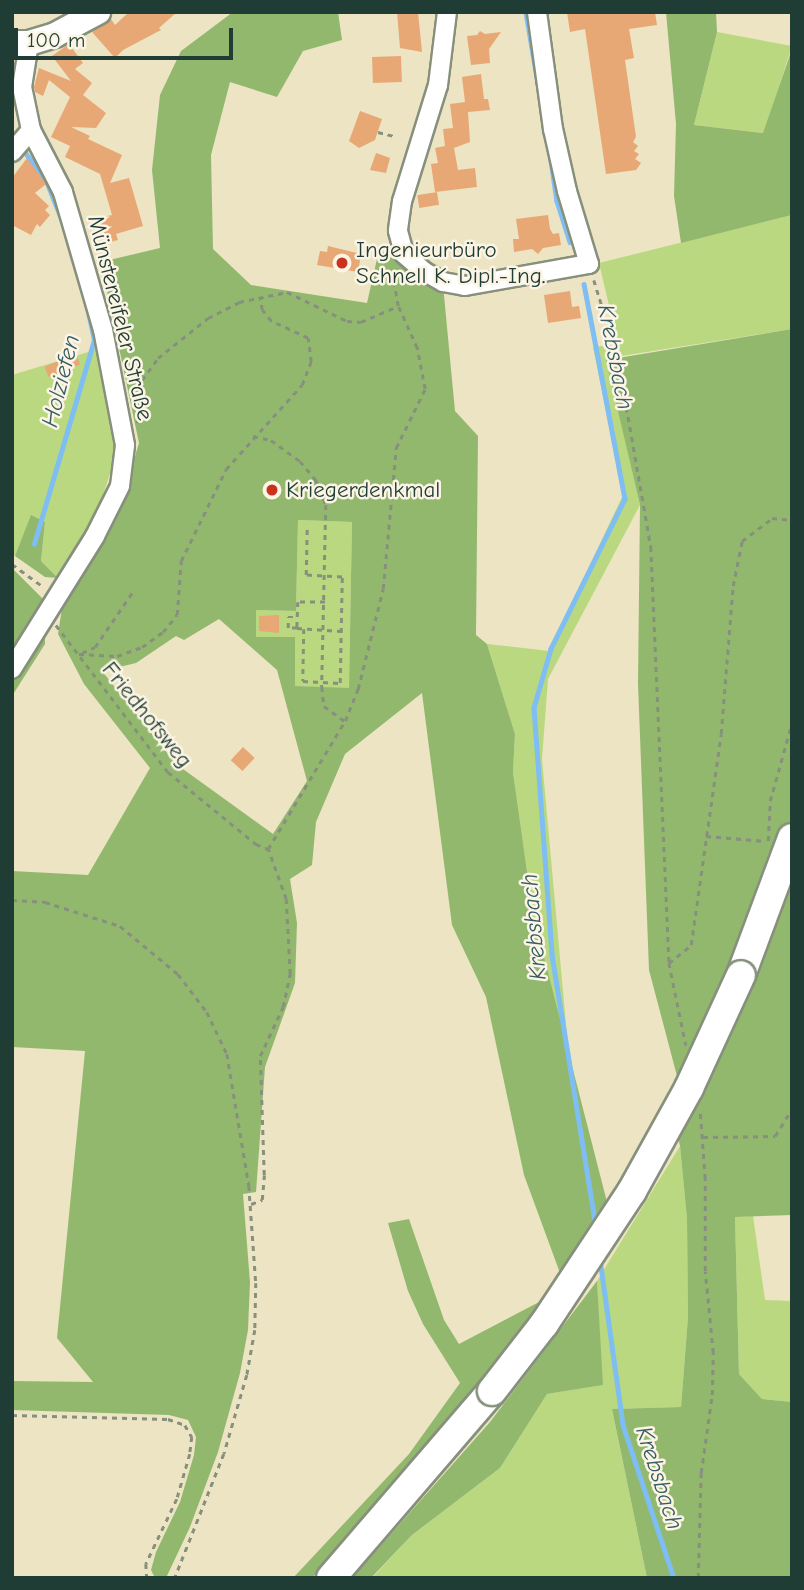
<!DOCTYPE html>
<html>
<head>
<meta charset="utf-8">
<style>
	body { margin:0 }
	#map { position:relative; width:804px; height:1590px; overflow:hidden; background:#ece4c3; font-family:"Comic Neue",sans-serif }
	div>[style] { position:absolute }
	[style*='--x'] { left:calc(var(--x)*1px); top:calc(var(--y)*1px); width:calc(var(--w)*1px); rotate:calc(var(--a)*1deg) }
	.green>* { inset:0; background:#b9d87f }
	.forest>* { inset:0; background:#92b86e }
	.stream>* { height:4.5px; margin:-2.25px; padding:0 2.25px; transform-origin:2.25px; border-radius:2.25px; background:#7ebef3 }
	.building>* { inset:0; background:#e7a875; transform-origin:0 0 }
	.path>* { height:2.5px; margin-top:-1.25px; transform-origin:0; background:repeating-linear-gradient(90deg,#86907c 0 5px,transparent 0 10px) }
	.roads { filter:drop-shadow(2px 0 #86907c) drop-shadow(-2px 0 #86907c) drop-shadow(0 2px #86907c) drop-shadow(0 -2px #86907c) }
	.minor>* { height:18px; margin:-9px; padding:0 9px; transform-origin:9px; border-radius:9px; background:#fff }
	.secondary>* { height:24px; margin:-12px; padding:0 12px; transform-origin:12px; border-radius:12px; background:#fff }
	.primary>* { height:28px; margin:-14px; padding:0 14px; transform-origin:14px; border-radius:14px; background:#fff }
	.bridges { filter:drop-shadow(2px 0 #86907c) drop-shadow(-2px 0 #86907c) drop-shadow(0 2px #86907c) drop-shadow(0 -2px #86907c) }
	.primary-bridge>* { height:28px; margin:-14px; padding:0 14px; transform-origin:14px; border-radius:14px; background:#fff }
	.dots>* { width:19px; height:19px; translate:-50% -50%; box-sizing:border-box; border:4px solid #fcf5e5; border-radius:50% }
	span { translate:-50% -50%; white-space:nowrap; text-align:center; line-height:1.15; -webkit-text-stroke:5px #fcf5e5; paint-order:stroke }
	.poi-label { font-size:23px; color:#1f3d34 }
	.left { translate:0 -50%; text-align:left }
	.street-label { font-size:23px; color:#1f3d34 }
	.water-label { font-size:24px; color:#375d64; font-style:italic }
	.frame { position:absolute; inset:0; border:14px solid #1f3d34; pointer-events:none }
	.scale { position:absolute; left:14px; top:28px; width:219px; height:32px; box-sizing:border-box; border:4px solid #1f3d34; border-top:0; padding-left:9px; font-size:21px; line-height:24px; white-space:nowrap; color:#1f3d34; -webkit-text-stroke:5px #fcf5e5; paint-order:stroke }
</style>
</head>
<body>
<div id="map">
	<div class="green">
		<i style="clip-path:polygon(717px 32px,792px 46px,764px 133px,694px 125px)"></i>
		<i style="clip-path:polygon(792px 215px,792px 329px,621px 356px,599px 263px)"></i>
		<i style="clip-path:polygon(611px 345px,614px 359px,607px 361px,640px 505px,548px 679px,542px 759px,569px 1058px,533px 914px,513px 772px,515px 734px,487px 644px,549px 651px,623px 495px,593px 347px)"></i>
		<i style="clip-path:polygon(98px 349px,117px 452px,97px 513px,58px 578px,41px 561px,45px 522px,32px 516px,15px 556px,12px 554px,12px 375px)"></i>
		<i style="clip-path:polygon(298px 520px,352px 522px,349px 689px,294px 686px,255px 637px,256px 610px,296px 611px)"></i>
		<i style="clip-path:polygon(680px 1146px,687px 1219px,688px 1317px,681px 1407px,612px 1409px,647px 1578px,372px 1578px,412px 1535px,500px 1468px,547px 1394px,602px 1385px,597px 1281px)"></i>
		<i style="clip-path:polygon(753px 1216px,765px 1300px,792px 1301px,792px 1402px,762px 1399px,739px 1374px,735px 1217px)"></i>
	</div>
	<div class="forest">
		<i style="clip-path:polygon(evenodd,233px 12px,338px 12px,342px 40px,303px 51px,277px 97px,230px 82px,211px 155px,213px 249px,251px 285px,367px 303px,379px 250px,443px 285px,455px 411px,478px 436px,476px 635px,487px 644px,515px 734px,513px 772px,533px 914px,607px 1202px,560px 1273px,524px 1175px,486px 997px,452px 925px,422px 693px,345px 754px,316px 822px,312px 865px,290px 879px,297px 923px,295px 983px,265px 1067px,256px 1192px,243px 1194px,250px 1282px,248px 1330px,240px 1373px,218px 1452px,190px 1527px,166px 1578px,155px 1578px,151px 1570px,156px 1552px,180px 1502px,194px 1455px,196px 1437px,188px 1420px,169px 1415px,12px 1410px,12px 1381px,93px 1382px,57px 1338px,85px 1051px,12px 1047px,12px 871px,88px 875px,150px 768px,84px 684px,58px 634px,63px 602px,117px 515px,139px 443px,101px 262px,160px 248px,152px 170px,160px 95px,181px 51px,233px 12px,298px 520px,352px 522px,349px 688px,295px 686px,295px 637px,256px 637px,256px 610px,296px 611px,298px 520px,233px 12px,219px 619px,277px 670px,307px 781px,273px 834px,176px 764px,102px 671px,136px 663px,176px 636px,184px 640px,219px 619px)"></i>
		<i style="clip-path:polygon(666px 12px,716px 12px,717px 32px,694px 125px,763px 133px,792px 49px,792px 215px,681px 243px,674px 196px,676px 124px)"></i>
		<i style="clip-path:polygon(792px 329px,792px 1215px,735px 1217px,739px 1374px,762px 1399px,792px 1402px,792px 1578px,647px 1578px,612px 1409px,681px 1407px,688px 1317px,687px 1219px,680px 1146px,669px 1099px,677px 1076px,649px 970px,638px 684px,640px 505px,606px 360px)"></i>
		<i style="clip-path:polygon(31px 515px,45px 522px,41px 561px,58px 578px,45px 577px,15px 556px)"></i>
		<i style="clip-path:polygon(12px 568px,45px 601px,45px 644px,12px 696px)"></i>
		<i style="clip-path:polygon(409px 1219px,444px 1320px,459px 1344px,543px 1300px,474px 1390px,312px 1578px,293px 1578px,409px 1454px,460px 1383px,423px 1324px,408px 1291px,388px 1223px)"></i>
		<i style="clip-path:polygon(597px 1281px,603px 1385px,547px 1394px,500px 1468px,412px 1535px,371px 1578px,352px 1578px,490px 1422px)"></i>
	</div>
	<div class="stream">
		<i style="--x:526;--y:12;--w:73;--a:80.5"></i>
		<i style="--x:549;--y:147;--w:55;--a:81.6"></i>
		<i style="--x:557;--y:201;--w:43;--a:72.4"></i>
		<i style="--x:25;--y:152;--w:37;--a:54"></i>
		<i style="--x:47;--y:182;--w:41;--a:68.5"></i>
		<i style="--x:584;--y:284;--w:219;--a:79.2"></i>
		<i style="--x:625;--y:499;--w:167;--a:116.3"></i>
		<i style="--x:551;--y:649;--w:61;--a:106.1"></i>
		<i style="--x:534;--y:708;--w:248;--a:85.8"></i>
		<i style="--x:552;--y:955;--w:276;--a:80.8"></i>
		<i style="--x:34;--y:544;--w:213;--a:-73.6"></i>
		<i style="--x:94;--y:340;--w:39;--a:-102"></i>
		<i style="--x:600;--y:1259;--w:168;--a:82.1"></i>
		<i style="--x:623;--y:1425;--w:161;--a:71.6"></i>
	</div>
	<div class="building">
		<i style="clip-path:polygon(129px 12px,177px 12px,159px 28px,161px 30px,123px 50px,115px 58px,92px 32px,111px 19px,115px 25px)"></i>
		<i style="clip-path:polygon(397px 12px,418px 12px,422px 52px,400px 48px)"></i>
		<i style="clip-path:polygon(567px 12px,655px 12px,657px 25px,629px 29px,634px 58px,625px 60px,636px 137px,633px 142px,638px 146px,634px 151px,639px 154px,635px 159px,641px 163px,636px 170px,606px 174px,585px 29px,570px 32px)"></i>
		<i style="clip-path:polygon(480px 31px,485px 34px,501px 32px,489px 49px,490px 63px,471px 65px,467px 36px,477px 35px)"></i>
		<i style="clip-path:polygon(69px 44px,83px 63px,75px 69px,92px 83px,83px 95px,106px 113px,96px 128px,71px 127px,90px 136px,88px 139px,122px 155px,110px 183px,129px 178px,143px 226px,116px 234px,118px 240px,107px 243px,99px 218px,112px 215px,100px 174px,65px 157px,70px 146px,51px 137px,70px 97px,49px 80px,43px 96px,35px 92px,34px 87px,39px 68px,71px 81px,52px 56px)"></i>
		<i style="left:401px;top:56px;width:26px;height:29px;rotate:88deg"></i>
		<i style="clip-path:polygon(481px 74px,484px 99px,488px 99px,490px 110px,468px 112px,470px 142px,454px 148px,458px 170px,475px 168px,477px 187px,435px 192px,431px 164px,438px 163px,435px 148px,445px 146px,443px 129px,453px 128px,450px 104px,465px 102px,462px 77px)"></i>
		<i style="clip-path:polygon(360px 111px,382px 119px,375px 140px,359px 148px,349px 141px)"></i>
		<i style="clip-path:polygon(376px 153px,390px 158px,386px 173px,370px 170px)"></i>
		<i style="clip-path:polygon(27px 158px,46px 184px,35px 193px,49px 206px,45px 210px,50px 215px,40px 227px,37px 224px,31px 235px,12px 225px,12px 178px)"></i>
		<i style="left:437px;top:192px;width:13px;height:20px;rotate:81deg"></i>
		<i style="clip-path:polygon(548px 215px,550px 229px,553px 234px,559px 233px,561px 245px,543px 248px,538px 254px,532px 249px,514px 252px,513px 239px,519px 239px,516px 219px)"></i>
		<i style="clip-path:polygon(328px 246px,361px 254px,358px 272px,317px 265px,320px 251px,327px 252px)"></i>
		<i style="clip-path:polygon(570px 291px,572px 307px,579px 306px,581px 318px,548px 323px,544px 295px)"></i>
		<i style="left:76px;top:354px;width:11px;height:34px;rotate:68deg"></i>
		<i style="clip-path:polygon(279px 615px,279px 633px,259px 631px,259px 616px)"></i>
		<i style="left:243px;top:747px;width:16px;height:18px;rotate:43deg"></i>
	</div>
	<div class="path">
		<i style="--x:378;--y:132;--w:16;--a:14"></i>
		<i style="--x:594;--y:280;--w:82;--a:72.9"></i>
		<i style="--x:618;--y:358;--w:192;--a:80.1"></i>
		<i style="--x:651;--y:547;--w:416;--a:87.5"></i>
		<i style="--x:669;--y:963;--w:84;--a:78.3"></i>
		<i style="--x:136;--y:422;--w:7;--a:-45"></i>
		<i style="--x:141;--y:417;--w:37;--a:-88"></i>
		<i style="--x:142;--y:380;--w:27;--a:-54"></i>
		<i style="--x:158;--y:358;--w:64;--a:-38.7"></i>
		<i style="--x:208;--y:318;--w:35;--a:-27"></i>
		<i style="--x:239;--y:302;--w:49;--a:-11.8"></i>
		<i style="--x:287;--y:292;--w:67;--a:25.8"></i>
		<i style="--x:347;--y:321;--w:14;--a:4"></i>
		<i style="--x:361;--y:322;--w:40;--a:-23.4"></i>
		<i style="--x:253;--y:436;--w:18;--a:13"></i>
		<i style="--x:271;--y:440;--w:36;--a:36"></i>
		<i style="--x:300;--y:461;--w:25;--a:50"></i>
		<i style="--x:316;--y:480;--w:27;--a:68"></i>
		<i style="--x:326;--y:505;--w:182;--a:91.3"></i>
		<i style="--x:322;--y:687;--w:19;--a:84"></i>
		<i style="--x:324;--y:706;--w:26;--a:36"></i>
		<i style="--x:12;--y:564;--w:39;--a:36"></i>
		<i style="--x:325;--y:602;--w:27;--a:180"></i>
		<i style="--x:298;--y:602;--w:26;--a:92"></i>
		<i style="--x:297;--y:628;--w:44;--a:3.9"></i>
		<i style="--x:56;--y:625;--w:185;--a:52.7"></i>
		<i style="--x:168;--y:772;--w:114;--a:39.3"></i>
		<i style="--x:256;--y:844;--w:13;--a:23"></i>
		<i style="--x:297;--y:628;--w:9;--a:180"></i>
		<i style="--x:288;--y:628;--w:11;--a:-90"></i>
		<i style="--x:288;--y:617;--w:10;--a:0"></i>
		<i style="--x:304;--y:629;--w:52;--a:91.1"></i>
		<i style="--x:303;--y:681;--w:37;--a:3"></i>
		<i style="--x:340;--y:683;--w:106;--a:-88.9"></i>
		<i style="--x:342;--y:577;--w:36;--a:-177"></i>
		<i style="--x:306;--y:575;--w:46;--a:-88.8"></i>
		<i style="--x:82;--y:653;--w:14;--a:-25"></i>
		<i style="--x:95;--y:647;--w:69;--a:-55.6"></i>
		<i style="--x:79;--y:654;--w:38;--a:3"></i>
		<i style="--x:117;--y:656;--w:27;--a:-20"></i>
		<i style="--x:142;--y:647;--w:26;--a:-36"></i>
		<i style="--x:163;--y:632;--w:22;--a:-51"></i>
		<i style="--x:177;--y:615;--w:54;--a:-85.8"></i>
		<i style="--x:181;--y:561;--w:102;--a:-63.9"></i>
		<i style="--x:226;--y:469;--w:113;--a:-47.9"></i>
		<i style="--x:302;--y:385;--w:25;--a:-69"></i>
		<i style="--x:311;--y:362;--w:24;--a:-97"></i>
		<i style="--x:308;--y:338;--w:41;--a:-155.3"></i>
		<i style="--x:271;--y:321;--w:14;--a:-129"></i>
		<i style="--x:262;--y:310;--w:13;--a:-99"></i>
		<i style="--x:706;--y:836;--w:59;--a:4.8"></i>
		<i style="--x:768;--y:841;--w:40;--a:-87.1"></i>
		<i style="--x:770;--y:801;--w:82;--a:-74.4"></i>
		<i style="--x:268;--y:849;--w:149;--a:-59"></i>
		<i style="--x:345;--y:721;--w:35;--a:-68"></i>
		<i style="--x:358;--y:689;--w:103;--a:-76"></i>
		<i style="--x:383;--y:589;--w:142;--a:-84.7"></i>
		<i style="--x:396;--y:448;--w:66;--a:-63.8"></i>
		<i style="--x:425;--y:389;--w:42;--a:-101"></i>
		<i style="--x:417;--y:348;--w:46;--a:-114.3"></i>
		<i style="--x:398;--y:306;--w:29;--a:-100"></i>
		<i style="--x:393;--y:277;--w:8;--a:-67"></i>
		<i style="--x:12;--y:900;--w:33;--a:3"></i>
		<i style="--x:45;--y:902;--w:79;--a:17.7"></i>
		<i style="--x:120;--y:926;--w:75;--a:39.6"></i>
		<i style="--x:178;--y:974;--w:48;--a:52.7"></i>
		<i style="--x:207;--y:1012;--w:47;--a:64.5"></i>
		<i style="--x:227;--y:1054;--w:134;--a:80.5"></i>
		<i style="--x:249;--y:1186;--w:97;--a:85.9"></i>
		<i style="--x:256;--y:1283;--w:47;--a:91.2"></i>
		<i style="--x:255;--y:1330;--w:46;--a:100.1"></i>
		<i style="--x:247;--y:1375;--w:82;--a:106.2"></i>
		<i style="--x:224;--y:1454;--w:133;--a:111.6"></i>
		<i style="--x:669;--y:963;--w:28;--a:-39"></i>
		<i style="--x:691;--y:945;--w:213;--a:-81.9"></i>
		<i style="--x:721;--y:734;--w:148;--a:-85.4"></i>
		<i style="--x:733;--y:586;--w:46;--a:-78.7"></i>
		<i style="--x:742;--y:541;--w:38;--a:-37"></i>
		<i style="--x:772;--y:518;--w:20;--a:6"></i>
		<i style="--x:703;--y:1137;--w:72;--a:-0.8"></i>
		<i style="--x:775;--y:1136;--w:32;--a:-58"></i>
		<i style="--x:251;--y:1204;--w:12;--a:-20"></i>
		<i style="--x:262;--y:1200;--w:25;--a:-85"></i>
		<i style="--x:264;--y:1175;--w:119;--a:-91.9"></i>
		<i style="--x:260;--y:1056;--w:54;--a:-64.9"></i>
		<i style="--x:283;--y:1007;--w:34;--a:-78"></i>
		<i style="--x:290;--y:974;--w:75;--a:-93.1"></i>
		<i style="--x:286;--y:899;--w:53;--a:-109.8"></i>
		<i style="--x:12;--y:1415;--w:156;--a:1.5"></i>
		<i style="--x:168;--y:1419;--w:18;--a:19"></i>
		<i style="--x:185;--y:1425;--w:14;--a:60"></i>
		<i style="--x:192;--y:1437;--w:17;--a:97"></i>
		<i style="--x:190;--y:1454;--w:47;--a:106.1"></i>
		<i style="--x:177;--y:1499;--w:72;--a:115.5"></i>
		<i style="--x:146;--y:1564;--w:14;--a:86"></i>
		<i style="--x:698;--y:1578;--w:105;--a:-88.4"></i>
		<i style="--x:701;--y:1473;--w:79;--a:-82"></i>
		<i style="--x:712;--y:1395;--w:42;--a:-88.6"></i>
		<i style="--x:713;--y:1353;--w:82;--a:-95.6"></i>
		<i style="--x:705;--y:1271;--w:92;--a:-90"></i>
		<i style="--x:705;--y:1179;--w:66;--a:-94.3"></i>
	</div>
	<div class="roads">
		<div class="minor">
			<i style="--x:447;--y:12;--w:74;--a:97"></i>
			<i style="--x:438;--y:85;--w:121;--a:107.2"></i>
			<i style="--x:402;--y:201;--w:30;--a:98"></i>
			<i style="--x:398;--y:231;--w:24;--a:75"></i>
			<i style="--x:404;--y:254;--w:28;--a:41"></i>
			<i style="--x:425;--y:272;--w:21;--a:29"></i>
			<i style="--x:443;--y:282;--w:22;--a:10"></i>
			<i style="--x:465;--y:286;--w:126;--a:-10.1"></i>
			<i style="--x:589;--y:264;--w:76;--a:-106.8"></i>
			<i style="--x:567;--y:191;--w:64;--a:-102.7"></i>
			<i style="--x:553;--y:129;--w:118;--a:-97.8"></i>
			<i style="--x:12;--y:152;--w:29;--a:-49"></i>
			<i style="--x:12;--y:669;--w:157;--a:-58"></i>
			<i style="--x:95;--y:536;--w:56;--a:-63.4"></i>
			<i style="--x:120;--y:486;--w:41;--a:-83"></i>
			<i style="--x:125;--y:445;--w:117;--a:-100.8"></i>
			<i style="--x:103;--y:330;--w:144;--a:-106.2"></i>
			<i style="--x:63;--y:192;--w:70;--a:-117.3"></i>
			<i style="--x:31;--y:130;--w:44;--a:-101.8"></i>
			<i style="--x:22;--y:87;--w:45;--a:-81"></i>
		</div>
		<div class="secondary">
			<i style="--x:12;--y:43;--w:17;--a:0"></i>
			<i style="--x:29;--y:43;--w:27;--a:-17"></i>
			<i style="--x:55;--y:35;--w:49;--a:-28.1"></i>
		</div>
		<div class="primary">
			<i style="--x:741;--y:975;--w:146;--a:-69.6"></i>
			<i style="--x:331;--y:1578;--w:247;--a:-49.3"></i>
		</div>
	</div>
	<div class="bridges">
		<div class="primary-bridge">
			<i style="--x:492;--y:1391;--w:85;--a:-52.2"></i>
			<i style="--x:544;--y:1324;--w:159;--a:-56.5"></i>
			<i style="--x:632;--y:1191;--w:118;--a:-61"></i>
			<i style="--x:689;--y:1088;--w:124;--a:-65.3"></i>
		</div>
	</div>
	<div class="dots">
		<i style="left:342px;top:263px;background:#c8321e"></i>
		<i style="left:272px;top:490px;background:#c8321e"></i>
	</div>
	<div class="poi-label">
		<span class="left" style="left:356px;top:263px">Ingenieurbüro<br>Schnell K. Dipl.-Ing.</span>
		<span class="left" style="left:286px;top:490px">Kriegerdenkmal</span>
	</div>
	<div class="street-label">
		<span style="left:120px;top:318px;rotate:76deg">Münstereifeler Straße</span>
		<span style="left:147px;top:715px;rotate:51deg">Friedhofsweg</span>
	</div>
	<div class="water-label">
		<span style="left:615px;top:357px;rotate:79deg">Krebsbach</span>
		<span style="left:61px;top:381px;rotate:-76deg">Holziefen</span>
		<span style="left:534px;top:927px;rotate:-95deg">Krebsbach</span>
		<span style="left:659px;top:1478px;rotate:72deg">Krebsbach</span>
	</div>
	<div class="frame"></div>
	<div class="scale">100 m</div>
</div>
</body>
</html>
